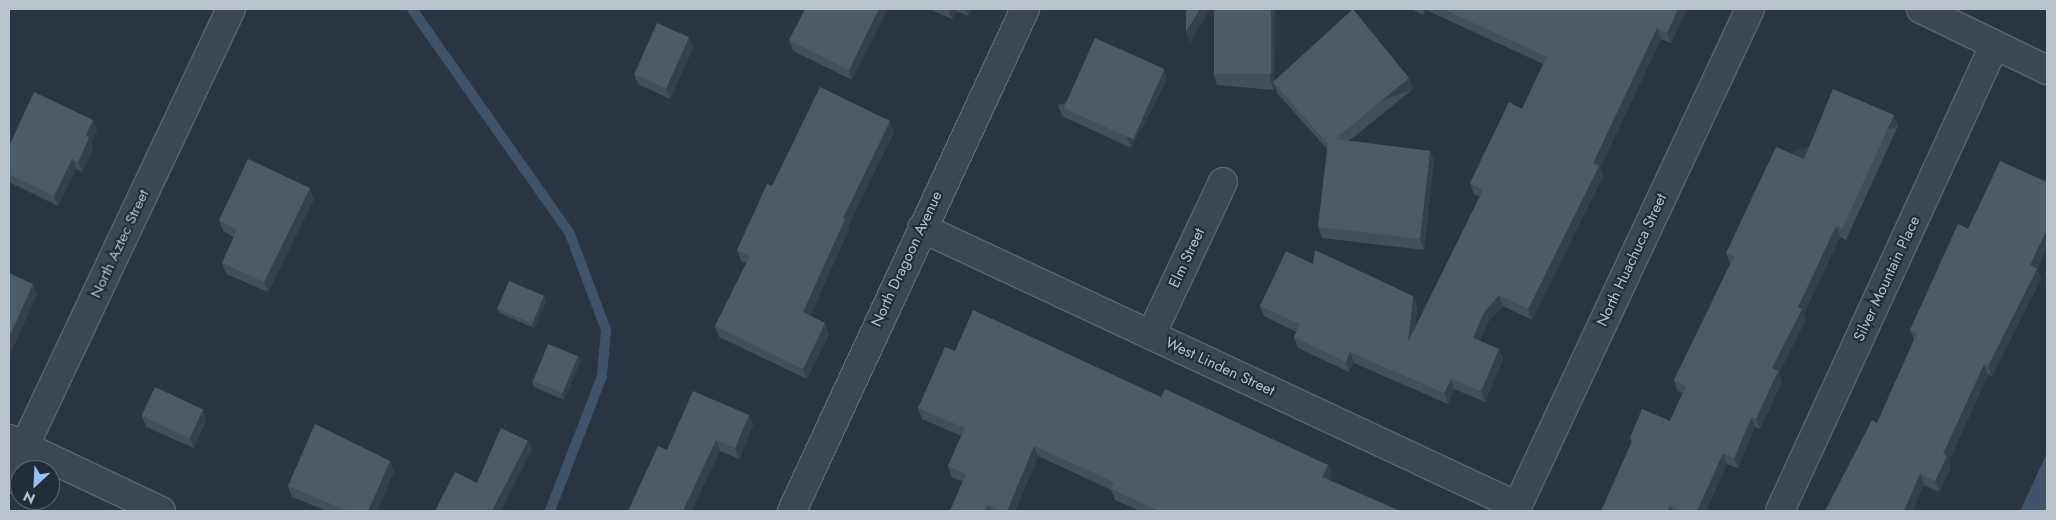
<!DOCTYPE html>
<html>
<head>
<meta charset="utf-8">
<style>
	body { margin:0 }
	#map { position:relative; width:2056px; height:520px; overflow:hidden; background:#293543; font-family:Jost,sans-serif }
	div>[style] { position:absolute }
	[style*='--x'] { left:calc(var(--x)*1px); top:calc(var(--y)*1px); width:calc(var(--w)*1px); rotate:calc(var(--a)*1deg) }
	.water>* { inset:0; background:#3f546b }
	.stream>* { height:10px; margin:-5px; padding:0 5px; transform-origin:5px; border-radius:5px; background:#3f546b }
	.roads { filter:drop-shadow(1px 0 #5b6570) drop-shadow(-1px 0 #5b6570) drop-shadow(0 1px #5b6570) drop-shadow(0 -1px #5b6570) }
	.minor>* { height:28px; margin:-14px; padding:0 14px; transform-origin:14px; border-radius:14px; background:#3d4752 }
	.tertiary>* { height:28px; margin:-14px; padding:0 14px; transform-origin:14px; border-radius:14px; background:#3d4752 }
	.wall>* { inset:0; background:#424e59 }
	.shaded-wall>* { inset:0; background:#364049; transform-origin:0 0 }
	.building>* { inset:0; background:#4d5b68; transform-origin:0 0 }
	span { translate:-50% -50%; white-space:nowrap; text-align:center; line-height:1.15; -webkit-text-stroke:4px #212c38; paint-order:stroke }
	.street-label { font-size:15px; color:#bac2cc }
	.frame { position:absolute; inset:0; border:10px solid #bac2cc; pointer-events:none }
	.north { position:absolute; left:10px; top:460px; width:50px; height:50px; box-sizing:border-box; background:#212c38; border:1px solid #5e6873; border-radius:50%; rotate:205deg; font-size:14px; font-weight:700; line-height:20px; text-align:center; color:#bac2cc }
	.north::after { content:''; display:block; margin:auto; width:18px; height:22px; background:#97c0f4; clip-path:polygon(50% 0,100% 100%,50% 72%,0 100%) }
</style>
</head>
<body>
<div id="map">
	<div class="water">
		<i style="clip-path:polygon(2047px 453px,2047px 511px,2020px 511px)"></i>
	</div>
	<div class="stream">
		<i style="--x:412;--y:9;--w:275;--a:54.9"></i>
		<i style="--x:570;--y:234;--w:103;--a:69.4"></i>
		<i style="--x:606;--y:330;--w:46;--a:95"></i>
		<i style="--x:602;--y:376;--w:145;--a:111.1"></i>
	</div>
	<div class="roads">
		<div class="minor">
			<i style="--x:1921;--y:9;--w:140;--a:25.8"></i>
			<i style="--x:922;--y:228;--w:657;--a:25.04"></i>
			<i style="--x:1151;--y:335;--w:169;--a:-64.8"></i>
			<i style="--x:9;--y:479;--w:520;--a:-64.72"></i>
			<i style="--x:1515;--y:511;--w:554;--a:-64.91"></i>
			<i style="--x:1780;--y:511;--w:512;--a:-65.29"></i>
		</div>
		<div class="tertiary">
			<i style="--x:9;--y:439;--w:168;--a:25.3"></i>
			<i style="--x:792;--y:511;--w:553;--a:-65.1"></i>
		</div>
	</div>
	<div class="wall">
		<i style="clip-path:polygon(854px 9px,852px 80px,793px 51px,789px 40px)"></i>
		<i style="clip-path:polygon(929px 9px,971px 9px,968px 16px,956px 11px,952px 19px)"></i>
		<i style="clip-path:polygon(1275px 9px,1274px 81px,1413px 89px,1349px 141px,1430px 151px,1434px 161px,1424px 250px,1322px 238px,1318px 227px,1327px 149px,1277px 93px,1274px 85px,1274px 90px,1217px 85px,1213px 74px)"></i>
		<i style="clip-path:polygon(1411px 9px,1687px 9px,1671px 43px,1661px 39px,1600px 168px,1603px 176px,1532px 320px,1503px 306px,1488px 322px,1480px 341px,1499px 349px,1503px 359px,1485px 402px,1454px 389px,1448px 404px,1354px 363px,1349px 372px,1298px 348px,1294px 337px,1296px 332px,1264px 316px,1260px 306px,1313px 264px,1413px 296px,1417px 307px,1415px 329px,1480px 197px,1474px 194px,1470px 183px,1522px 109px,1543px 64px,1426px 10px,1424px 15px)"></i>
		<i style="clip-path:polygon(689px 37px,693px 48px,670px 99px,638px 84px,634px 74px)"></i>
		<i style="clip-path:polygon(1167px 80px,1131px 148px,1062px 116px,1058px 105px)"></i>
		<i style="clip-path:polygon(93px 120px,97px 131px,91px 143px,93px 149px,82px 172px,76px 169px,58px 206px,9px 182px,9px 146px)"></i>
		<i style="clip-path:polygon(1898px 126px,1846px 240px,1840px 237px,1804px 313px,1806px 319px,1779px 373px,1782px 382px,1760px 429px,1755px 427px,1738px 468px,1727px 464px,1706px 511px,1601px 511px,1632px 444px,1630px 438px,1670px 421px,1683px 393px,1677px 391px,1674px 380px,1730px 264px,1726px 253px,1804px 159px)"></i>
		<i style="clip-path:polygon(894px 132px,848px 226px,849px 229px,810px 316px,829px 334px,807px 379px,719px 337px,715px 326px,746px 263px,741px 261px,737px 250px,772px 186px)"></i>
		<i style="clip-path:polygon(2047px 182px,2047px 248px,2037px 269px,2041px 279px,1992px 376px,1988px 375px,1949px 461px,1951px 467px,1939px 492px,1924px 485px,1877px 423px,1914px 340px,1910px 330px,1968px 229px)"></i>
		<i style="clip-path:polygon(314px 199px,268px 292px,226px 274px,222px 263px,234px 237px,223px 231px,219px 220px)"></i>
		<i style="clip-path:polygon(546px 301px,534px 328px,499px 313px,497px 308px)"></i>
		<i style="clip-path:polygon(955px 351px,1161px 397px,1328px 465px,1332px 475px,1329px 480px,1400px 511px,1140px 511px,1115px 500px,1111px 490px,1038px 456px,1015px 511px,950px 511px,963px 482px,952px 477px,948px 466px,961px 436px,922px 419px,918px 408px)"></i>
		<i style="clip-path:polygon(578px 356px,580px 362px,564px 400px,534px 387px,532px 381px)"></i>
		<i style="clip-path:polygon(203px 409px,206px 420px,194px 448px,146px 427px,142px 416px)"></i>
		<i style="clip-path:polygon(749px 415px,753px 426px,739px 459px,720px 451px,667px 450px)"></i>
		<i style="clip-path:polygon(390px 461px,394px 471px,377px 511px,327px 511px,292px 497px,288px 486px)"></i>
	</div>
	<div class="shaded-wall">
		<i style="clip-path:polygon(879px 9px,888px 9px,852px 80px,849px 70px)"></i>
		<i style="clip-path:polygon(948px 9px,955px 9px,956px 11px,952px 19px)"></i>
		<i style="clip-path:polygon(965px 9px,971px 9px,968px 16px)"></i>
		<i style="clip-path:polygon(1200px 9px,1210px 9px,1190px 43px,1186px 32px)"></i>
		<i style="clip-path:polygon(1271px 9px,1275px 9px,1274px 83px,1273px 82px,1274px 85px,1274px 90px,1270px 80px)"></i>
		<i style="clip-path:polygon(1422px 9px,1426px 9px,1426px 10px,1424px 15px)"></i>
		<i style="clip-path:polygon(1678px 9px,1687px 9px,1671px 43px,1667px 33px)"></i>
		<i style="clip-path:polygon(1657px 28px,1661px 39px,1600px 168px,1603px 176px,1532px 320px,1528px 309px,1593px 163px)"></i>
		<i style="clip-path:polygon(689px 37px,693px 48px,670px 99px,666px 88px)"></i>
		<i style="clip-path:polygon(1164px 69px,1167px 80px,1131px 148px,1127px 137px)"></i>
		<i style="left:1409px;top:78px;width:12px;height:96px;rotate:70deg"></i>
		<i style="left:1894px;top:115px;width:12px;height:125px;rotate:70deg"></i>
		<i style="clip-path:polygon(93px 120px,97px 131px,91px 143px,93px 149px,82px 172px,78px 162px,86px 134px)"></i>
		<i style="clip-path:polygon(890px 121px,894px 132px,848px 226px,849px 229px,807px 323px,803px 312px,843px 218px)"></i>
		<i style="clip-path:polygon(1430px 151px,1434px 161px,1424px 250px,1420px 239px)"></i>
		<i style="clip-path:polygon(72px 159px,76px 169px,58px 206px,54px 196px)"></i>
		<i style="clip-path:polygon(310px 188px,314px 199px,268px 292px,264px 282px)"></i>
		<i style="clip-path:polygon(1836px 226px,1840px 237px,1804px 313px,1806px 319px,1779px 373px,1782px 382px,1760px 429px,1756px 419px,1772px 368px,1798px 307px)"></i>
		<i style="clip-path:polygon(2047px 229px,2047px 248px,2037px 269px,2041px 279px,1992px 376px,1988px 366px,2030px 265px)"></i>
		<i style="clip-path:polygon(33px 284px,37px 295px,9px 357px,9px 338px)"></i>
		<i style="clip-path:polygon(1499px 295px,1503px 306px,1488px 322px,1477px 348px,1473px 338px,1484px 312px)"></i>
		<i style="clip-path:polygon(544px 296px,546px 301px,534px 328px,532px 323px)"></i>
		<i style="clip-path:polygon(1413px 296px,1417px 307px,1412px 353px,1408px 342px)"></i>
		<i style="clip-path:polygon(825px 323px,829px 334px,807px 379px,803px 369px)"></i>
		<i style="clip-path:polygon(1499px 349px,1503px 359px,1485px 402px,1481px 391px)"></i>
		<i style="clip-path:polygon(1350px 352px,1354px 363px,1349px 372px,1346px 362px)"></i>
		<i style="clip-path:polygon(578px 356px,580px 362px,564px 400px,562px 394px)"></i>
		<i style="clip-path:polygon(1984px 364px,1988px 375px,1949px 461px,1951px 467px,1939px 492px,1935px 481px,1943px 454px)"></i>
		<i style="clip-path:polygon(1451px 379px,1454px 389px,1448px 404px,1444px 393px)"></i>
		<i style="clip-path:polygon(203px 409px,206px 420px,194px 448px,190px 438px)"></i>
		<i style="clip-path:polygon(749px 415px,753px 426px,739px 459px,735px 448px)"></i>
		<i style="clip-path:polygon(1752px 416px,1755px 427px,1738px 468px,1734px 458px)"></i>
		<i style="clip-path:polygon(716px 440px,720px 451px,692px 511px,683px 511px)"></i>
		<i style="clip-path:polygon(528px 441px,532px 450px,501px 511px,492px 511px)"></i>
		<i style="clip-path:polygon(1034px 446px,1038px 456px,1015px 511px,1007px 511px)"></i>
		<i style="clip-path:polygon(1723px 453px,1727px 464px,1706px 511px,1697px 511px)"></i>
		<i style="clip-path:polygon(390px 461px,394px 471px,377px 511px,368px 511px)"></i>
		<i style="clip-path:polygon(1328px 465px,1332px 475px,1326px 487px,1322px 477px)"></i>
		<i style="clip-path:polygon(1920px 474px,1924px 485px,1913px 511px,1904px 511px)"></i>
		<i style="clip-path:polygon(988px 505px,990px 511px,985px 511px)"></i>
		<i style="clip-path:polygon(1670px 506px,1672px 511px,1668px 511px)"></i>
	</div>
	<div class="building">
		<i style="clip-path:polygon(805px 9px,879px 9px,849px 70px,789px 40px)"></i>
		<i style="clip-path:polygon(1186px 9px,1200px 9px,1186px 32px)"></i>
		<i style="left:1214px;top:9px;width:57px;height:65px"></i>
		<i style="clip-path:polygon(1353px 9px,1409px 78px,1335px 139px,1430px 151px,1420px 239px,1318px 227px,1328px 144px,1273px 82px)"></i>
		<i style="clip-path:polygon(1443px 9px,1678px 9px,1667px 33px,1657px 28px,1593px 163px,1599px 166px,1528px 309px,1499px 295px,1484px 312px,1473px 338px,1499px 349px,1481px 391px,1451px 379px,1444px 393px,1350px 352px,1346px 362px,1294px 337px,1300px 324px,1260px 306px,1286px 251px,1313px 264px,1315px 250px,1413px 296px,1408px 342px,1483px 190px,1470px 183px,1509px 102px,1522px 109px,1547px 57px)"></i>
		<i style="left:657px;top:23px;width:35px;height:56px;rotate:24deg"></i>
		<i style="left:1095px;top:38px;width:76px;height:77px;rotate:24deg"></i>
		<i style="clip-path:polygon(820px 87px,890px 121px,843px 218px,845px 219px,803px 312px,825px 323px,803px 369px,715px 326px,750px 256px,737px 250px,767px 184px,772px 186px)"></i>
		<i style="clip-path:polygon(1833px 89px,1894px 115px,1842px 229px,1836px 226px,1798px 307px,1802px 309px,1772px 368px,1778px 371px,1756px 419px,1752px 416px,1734px 458px,1723px 453px,1697px 511px,1682px 511px,1670px 506px,1668px 511px,1601px 511px,1633px 439px,1630px 438px,1642px 409px,1670px 421px,1686px 386px,1674px 380px,1734px 257px,1726px 253px,1776px 147px,1804px 159px)"></i>
		<i style="clip-path:polygon(34px 92px,93px 120px,86px 134px,89px 138px,78px 162px,72px 159px,54px 196px,9px 174px,9px 146px)"></i>
		<i style="clip-path:polygon(248px 159px,310px 188px,264px 282px,222px 263px,237px 230px,219px 220px)"></i>
		<i style="clip-path:polygon(2000px 161px,2047px 182px,2047px 229px,2030px 265px,2037px 269px,1988px 366px,1984px 364px,1943px 454px,1947px 456px,1935px 481px,1920px 474px,1904px 511px,1825px 511px,1872px 420px,1877px 423px,1917px 333px,1910px 330px,1958px 224px,1968px 229px)"></i>
		<i style="clip-path:polygon(9px 273px,33px 284px,9px 338px)"></i>
		<i style="left:509px;top:281px;width:38px;height:30px;rotate:23deg"></i>
		<i style="clip-path:polygon(973px 310px,1161px 397px,1165px 389px,1328px 465px,1322px 477px,1400px 511px,1159px 511px,1111px 489px,1114px 482px,1034px 446px,1007px 511px,1002px 511px,988px 505px,985px 511px,950px 511px,966px 474px,948px 466px,965px 428px,918px 408px,945px 347px,955px 351px)"></i>
		<i style="left:548px;top:344px;width:32px;height:40px;rotate:22deg"></i>
		<i style="left:155px;top:387px;width:53px;height:32px;rotate:25deg"></i>
		<i style="clip-path:polygon(693px 391px,749px 415px,735px 448px,716px 440px,683px 511px,628px 511px,658px 446px,667px 450px)"></i>
		<i style="clip-path:polygon(315px 424px,390px 461px,368px 511px,348px 511px,288px 486px)"></i>
		<i style="clip-path:polygon(501px 428px,528px 441px,492px 511px,435px 511px,455px 472px,477px 483px)"></i>
	</div>
	<div class="street-label">
		<span style="left:120px;top:244px;rotate:-65deg">North Aztec Street</span>
		<span style="left:1187px;top:258px;rotate:-65deg">Elm Street</span>
		<span style="left:907px;top:259px;rotate:-65deg">North Dragoon Avenue</span>
		<span style="left:1632px;top:260px;rotate:-65deg">North Huachuca Street</span>
		<span style="left:1887px;top:279px;rotate:-65deg">Silver Mountain Place</span>
		<span style="left:1220px;top:367px;rotate:25deg">West Linden Street</span>
	</div>
	<div class="frame"></div>
	<div class="north">N</div>
</div>
</body>
</html>
